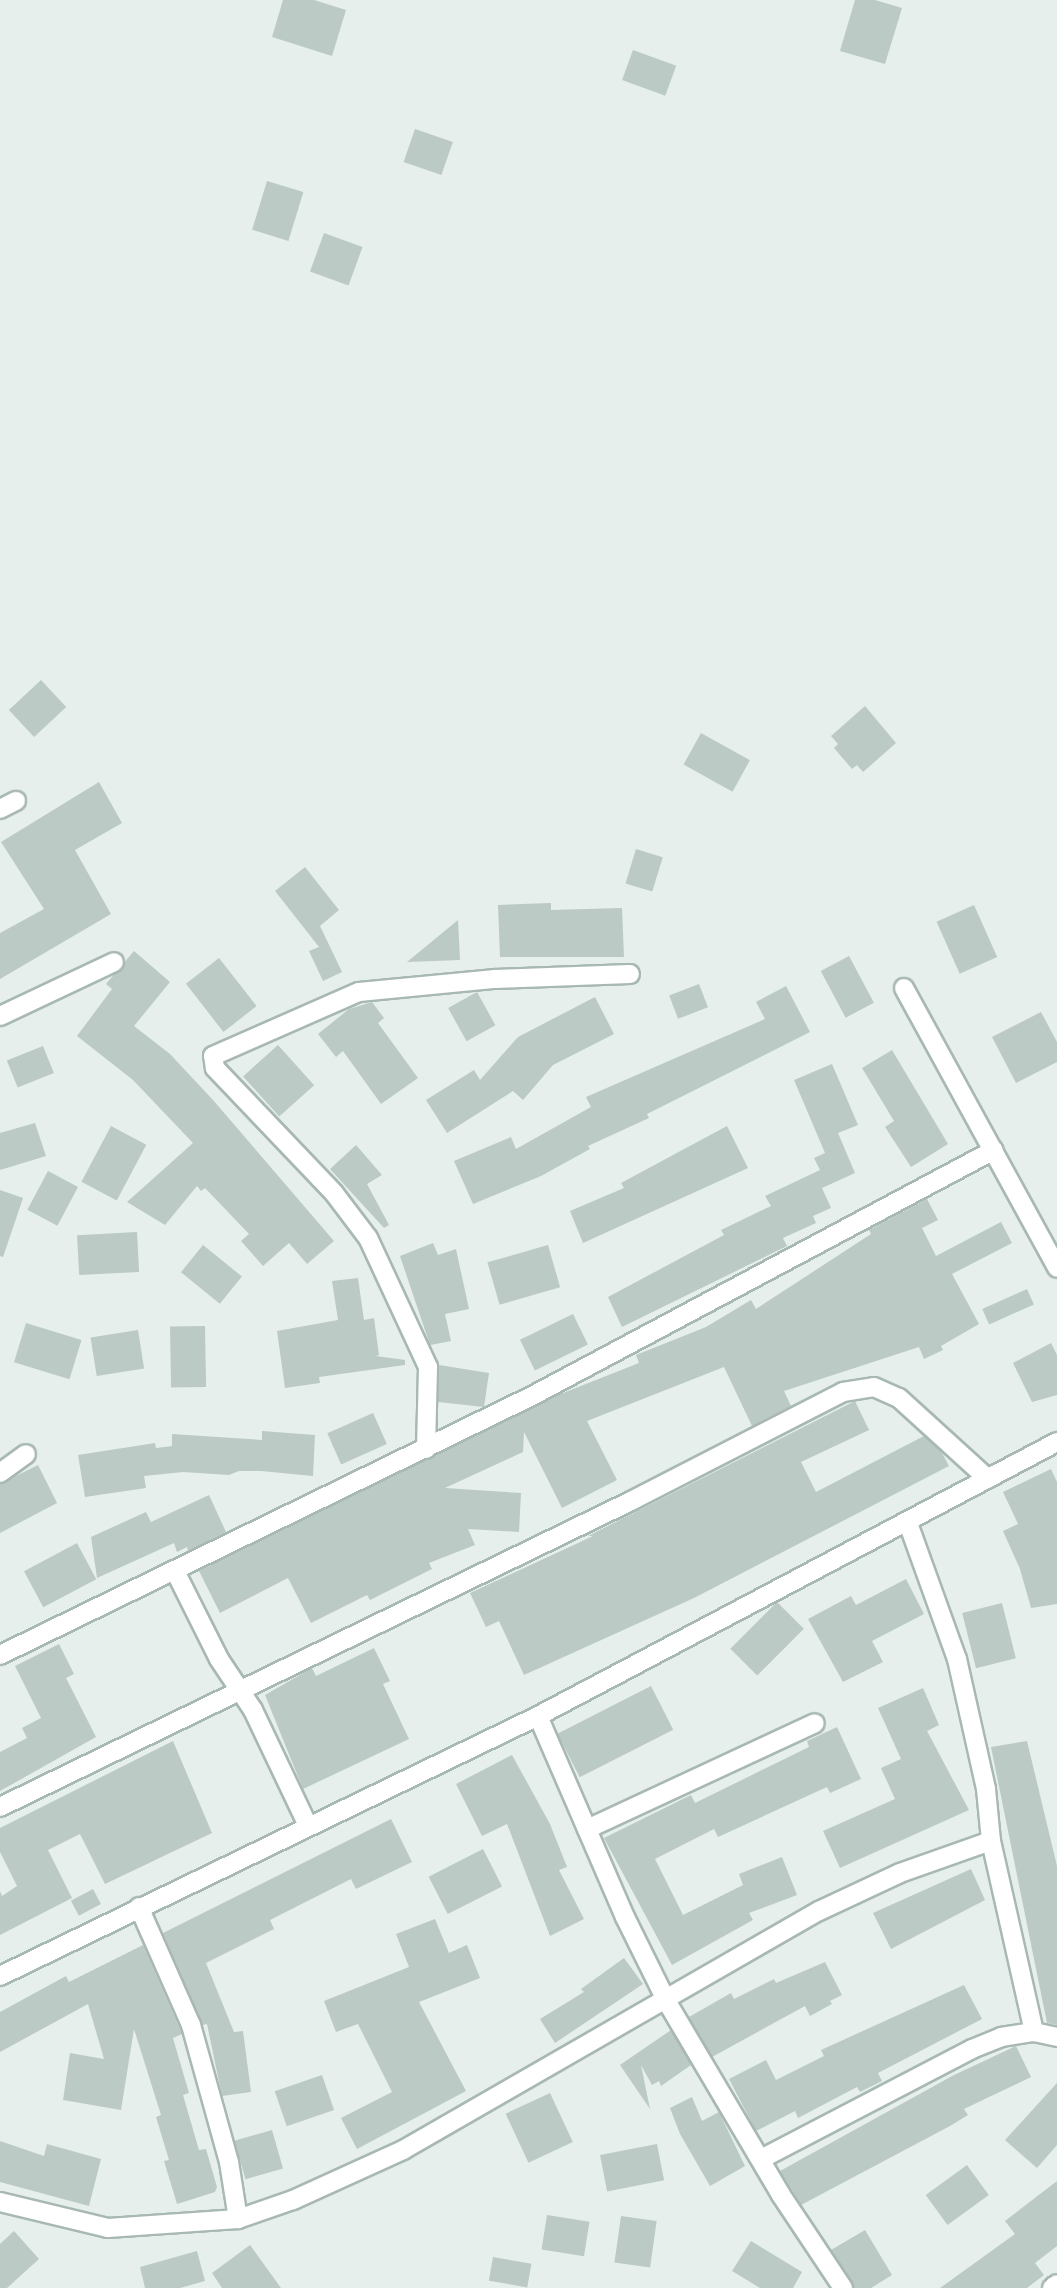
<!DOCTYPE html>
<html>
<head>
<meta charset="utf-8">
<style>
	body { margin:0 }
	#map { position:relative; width:1057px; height:2288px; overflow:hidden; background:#e6efeb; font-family:"Open Sans",sans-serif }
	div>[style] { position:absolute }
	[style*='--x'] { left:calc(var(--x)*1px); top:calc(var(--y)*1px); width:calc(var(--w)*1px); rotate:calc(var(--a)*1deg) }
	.building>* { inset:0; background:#bbcac4; transform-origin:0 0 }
	.roads { filter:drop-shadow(2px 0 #a8b8b2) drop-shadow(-2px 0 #a8b8b2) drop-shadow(0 2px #a8b8b2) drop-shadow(0 -2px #a8b8b2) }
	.minor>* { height:18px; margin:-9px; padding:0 9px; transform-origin:9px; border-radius:9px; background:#fff }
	span { translate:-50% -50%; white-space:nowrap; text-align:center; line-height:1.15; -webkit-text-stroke:5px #f7fbf9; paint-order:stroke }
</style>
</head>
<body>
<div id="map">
	<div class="building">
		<i style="clip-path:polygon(283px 0,314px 0,346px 10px,332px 56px,272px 37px)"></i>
		<i style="clip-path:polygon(855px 0,875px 0,902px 8px,885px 64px,840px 51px)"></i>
		<i style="left:633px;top:50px;width:46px;height:32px;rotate:20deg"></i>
		<i style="left:415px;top:129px;width:40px;height:35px;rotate:19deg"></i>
		<i style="left:267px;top:181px;width:38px;height:51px;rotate:17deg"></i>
		<i style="left:324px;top:233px;width:41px;height:41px;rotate:20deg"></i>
		<i style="left:41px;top:680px;width:37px;height:44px;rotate:47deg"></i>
		<i style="clip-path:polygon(865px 706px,896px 743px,863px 772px,857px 765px,852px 769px,834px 748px,838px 744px,831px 736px)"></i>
		<i style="left:701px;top:733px;width:56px;height:36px;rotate:29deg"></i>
		<i style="clip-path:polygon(99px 782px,122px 823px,75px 850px,111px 914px,0 979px,0 933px,44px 909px,1px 842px)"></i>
		<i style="left:636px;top:849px;width:28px;height:36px;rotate:17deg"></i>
		<i style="clip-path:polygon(305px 867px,339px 910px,320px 926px,342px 972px,323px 981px,309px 951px,319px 947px,275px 891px)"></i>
		<i style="clip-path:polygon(551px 903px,551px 910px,622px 908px,624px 957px,500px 957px,498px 905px)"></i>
		<i style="left:974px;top:905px;width:57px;height:41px;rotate:66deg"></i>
		<i style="clip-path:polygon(458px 920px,460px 960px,407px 962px)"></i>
		<i style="clip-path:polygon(134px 951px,170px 982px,134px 1026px,170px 1054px,213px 1100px,334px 1241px,307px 1264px,289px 1243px,263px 1266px,241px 1241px,249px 1234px,205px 1188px,201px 1191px,197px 1186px,165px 1225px,127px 1202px,193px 1143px,133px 1080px,77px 1036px,112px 989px,106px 984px)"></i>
		<i style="left:849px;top:956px;width:53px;height:32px;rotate:62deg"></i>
		<i style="left:219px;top:958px;width:61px;height:42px;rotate:52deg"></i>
		<i style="left:699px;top:984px;width:25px;height:32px;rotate:69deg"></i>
		<i style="clip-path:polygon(786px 986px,810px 1032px,647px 1114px,649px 1118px,588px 1146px,590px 1149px,541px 1176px,473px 1204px,454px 1161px,511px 1137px,516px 1149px,591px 1107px,586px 1097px,765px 1019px,756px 1002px)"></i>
		<i style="left:477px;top:992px;width:38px;height:33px;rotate:61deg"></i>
		<i style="clip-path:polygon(595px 997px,614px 1034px,553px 1065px,523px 1100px,513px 1091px,447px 1133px,426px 1100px,474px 1070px,480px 1080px,518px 1037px)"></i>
		<i style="clip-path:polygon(372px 1002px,384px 1018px,378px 1023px,418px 1078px,381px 1104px,343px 1051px,336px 1057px,318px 1034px,349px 1009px)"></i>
		<i style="clip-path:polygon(1041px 1012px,1057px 1042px,1057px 1062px,1016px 1083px,992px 1037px)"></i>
		<i style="left:278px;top:1045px;width:54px;height:47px;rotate:48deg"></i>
		<i style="left:43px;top:1046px;width:29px;height:39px;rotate:68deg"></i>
		<i style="clip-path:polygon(892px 1050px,948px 1144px,911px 1167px,885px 1127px,894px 1121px,862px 1068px)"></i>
		<i style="clip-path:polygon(832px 1064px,858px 1125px,838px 1133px,855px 1173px,822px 1188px,831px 1208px,813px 1216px,816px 1223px,783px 1238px,787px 1246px,622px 1327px,608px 1297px,724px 1235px,721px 1230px,771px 1206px,765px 1196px,820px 1170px,814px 1158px,825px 1153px,794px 1080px)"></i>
		<i style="clip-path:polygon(35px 1123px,46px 1156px,0 1170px,0 1133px)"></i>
		<i style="left:111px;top:1126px;width:40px;height:63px;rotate:28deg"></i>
		<i style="clip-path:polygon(727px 1126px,748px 1168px,583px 1243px,570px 1211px,624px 1188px,621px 1183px)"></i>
		<i style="clip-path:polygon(356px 1145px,382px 1175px,367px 1184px,389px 1225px,384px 1228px,330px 1169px)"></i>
		<i style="left:48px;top:1171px;width:34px;height:44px;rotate:28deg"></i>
		<i style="clip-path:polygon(0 1190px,23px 1198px,3px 1257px,0 1256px)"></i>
		<i style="clip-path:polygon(927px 1199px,938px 1220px,922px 1228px,936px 1256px,1001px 1222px,1012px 1243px,952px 1274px,979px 1324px,941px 1346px,943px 1350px,924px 1359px,919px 1347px,784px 1391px,791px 1406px,752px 1426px,724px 1367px,587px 1421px,617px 1480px,562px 1508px,524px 1432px,523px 1452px,445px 1488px,521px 1493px,519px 1532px,468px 1529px,475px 1545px,429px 1563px,432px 1569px,370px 1600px,367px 1595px,311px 1623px,288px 1578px,220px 1613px,199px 1571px,558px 1395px,639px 1363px,636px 1355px,706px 1327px,751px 1300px,756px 1309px,871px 1234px,869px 1230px)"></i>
		<i style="left:137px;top:1232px;width:40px;height:60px;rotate:87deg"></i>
		<i style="clip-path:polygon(433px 1243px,438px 1255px,456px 1249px,469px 1309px,445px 1314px,451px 1341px,430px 1345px,400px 1256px)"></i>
		<i style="left:203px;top:1245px;width:50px;height:35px;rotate:39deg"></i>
		<i style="left:548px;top:1245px;width:44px;height:63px;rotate:74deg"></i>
		<i style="clip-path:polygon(358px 1278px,364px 1320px,374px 1318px,379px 1355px,376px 1356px,405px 1360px,405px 1365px,319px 1377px,320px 1383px,285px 1388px,277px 1331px,338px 1320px,332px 1281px)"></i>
		<i style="left:1027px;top:1289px;width:17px;height:49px;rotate:66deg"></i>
		<i style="left:573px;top:1314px;width:34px;height:59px;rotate:64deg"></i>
		<i style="left:26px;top:1323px;width:58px;height:41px;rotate:17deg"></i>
		<i style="left:205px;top:1326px;width:61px;height:35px;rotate:89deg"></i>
		<i style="left:138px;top:1330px;width:39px;height:48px;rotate:81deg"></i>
		<i style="clip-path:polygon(1051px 1343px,1057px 1355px,1057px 1395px,1032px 1402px,1013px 1363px)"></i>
		<i style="clip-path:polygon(439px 1365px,489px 1373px,484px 1407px,438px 1402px)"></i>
		<i style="clip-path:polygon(855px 1401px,869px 1430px,801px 1462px,816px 1492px,924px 1436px,942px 1453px,949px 1466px,694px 1598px,524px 1675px,499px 1621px,486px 1627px,470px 1593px,593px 1536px,588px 1536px)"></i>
		<i style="left:373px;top:1413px;width:34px;height:50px;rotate:66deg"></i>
		<i style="clip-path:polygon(262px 1431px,315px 1435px,313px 1476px,261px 1471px,239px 1471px,229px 1475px,183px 1472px,144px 1476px,146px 1488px,85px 1497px,78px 1455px,155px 1443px,156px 1448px,172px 1446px,172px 1434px,262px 1440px)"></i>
		<i style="clip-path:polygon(38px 1465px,57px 1503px,0 1533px,0 1484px)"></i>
		<i style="clip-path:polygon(1051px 1469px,1057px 1482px,1057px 1604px,1031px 1608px,1020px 1569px,1003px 1531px,1018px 1524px,1003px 1492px)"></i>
		<i style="clip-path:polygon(209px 1495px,226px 1532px,188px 1551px,187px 1547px,177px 1552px,174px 1543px,97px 1578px,91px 1537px,146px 1512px,151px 1522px)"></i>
		<i style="left:77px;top:1543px;width:41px;height:60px;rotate:62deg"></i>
		<i style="clip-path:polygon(906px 1579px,924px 1614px,872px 1641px,883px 1662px,843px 1682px,808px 1619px,851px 1596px,856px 1605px)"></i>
		<i style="left:777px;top:1602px;width:38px;height:66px;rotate:45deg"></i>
		<i style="left:1002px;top:1603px;width:57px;height:41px;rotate:76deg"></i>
		<i style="clip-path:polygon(59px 1644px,74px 1674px,66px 1678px,96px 1737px,0 1791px,0 1752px,27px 1738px,22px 1728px,41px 1718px,15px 1666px)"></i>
		<i style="clip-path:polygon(374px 1648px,390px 1681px,383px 1684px,409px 1739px,303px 1789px,265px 1695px,312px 1668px,316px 1676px)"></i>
		<i style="left:651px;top:1686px;width:49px;height:105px;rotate:63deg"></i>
		<i style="clip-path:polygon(923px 1688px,939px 1725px,927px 1731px,969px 1810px,840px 1868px,823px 1831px,895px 1799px,881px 1768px,901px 1759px,878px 1708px)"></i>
		<i style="clip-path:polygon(837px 1727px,861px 1779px,830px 1793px,827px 1787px,718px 1837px,714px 1829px,655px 1859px,683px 1915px,743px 1885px,739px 1874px,782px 1857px,797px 1895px,749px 1913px,753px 1920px,672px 1965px,604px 1838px,691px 1795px,695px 1803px,809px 1747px,807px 1741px)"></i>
		<i style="clip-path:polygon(173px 1741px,212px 1833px,105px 1884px,80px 1834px,48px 1850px,72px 1898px,0 1935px,0 1891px,2px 1896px,17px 1886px,0 1852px,0 1828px)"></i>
		<i style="clip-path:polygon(1027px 1741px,1057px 1866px,1057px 2025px,1047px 2023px,991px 1747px)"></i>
		<i style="clip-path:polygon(512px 1755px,550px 1824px,567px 1867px,559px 1870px,584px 1919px,550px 1936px,507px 1824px,482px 1836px,456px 1784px)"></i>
		<i style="clip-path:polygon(391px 1819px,412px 1862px,356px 1889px,351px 1879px,270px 1920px,274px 1929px,206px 1963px,234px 2032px,243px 2031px,251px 2092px,222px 2096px,207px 2024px,203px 2025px,163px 1933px)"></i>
		<i style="left:483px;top:1849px;width:42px;height:61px;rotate:63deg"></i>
		<i style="clip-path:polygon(971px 1869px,985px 1900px,891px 1949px,873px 1913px)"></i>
		<i style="left:93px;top:1889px;width:17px;height:25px;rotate:62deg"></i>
		<i style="clip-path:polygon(435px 1919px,449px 1953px,467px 1945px,480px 1978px,419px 2002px,466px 2091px,357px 2149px,341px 2118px,392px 2092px,358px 2024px,336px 2032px,324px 2001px,409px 1967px,396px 1934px)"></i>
		<i style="clip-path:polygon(143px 1945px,180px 2029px,182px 2034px,173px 2038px,189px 2093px,183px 2095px,199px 2150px,206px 2149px,217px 2187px,215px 2192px,177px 2204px,164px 2161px,169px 2160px,156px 2117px,161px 2115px,134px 2029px,121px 2110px,63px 2100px,70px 2053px,104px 2059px,88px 2004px,0 2052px,0 2012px,66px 1976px,69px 1982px)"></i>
		<i style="clip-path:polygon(624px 1958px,643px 1984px,555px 2043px,540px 2019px,584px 1992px,581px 1989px)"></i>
		<i style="clip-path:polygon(825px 1962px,842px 1995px,830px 2001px,832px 2004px,810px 2016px,805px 2006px,712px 2057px,689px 2017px,731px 1993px,734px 1999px,774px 1979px,776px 1983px)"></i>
		<i style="clip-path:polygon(964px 1985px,982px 2019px,878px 2073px,882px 2081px,860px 2092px,857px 2087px,798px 2118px,795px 2111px,756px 2131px,729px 2079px,766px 2060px,776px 2080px,824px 2056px,821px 2050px)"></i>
		<i style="clip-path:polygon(671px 2030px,691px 2065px,661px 2086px,659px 2081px,652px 2085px,641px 2065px,650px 2109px,620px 2065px)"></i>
		<i style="clip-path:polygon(1016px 2046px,1031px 2077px,964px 2109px,968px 2115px,950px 2126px,801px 2205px,780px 2171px,954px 2075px)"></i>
		<i style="left:322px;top:2075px;width:37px;height:50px;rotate:71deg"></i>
		<i style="clip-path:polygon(1057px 2083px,1057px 2145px,1037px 2168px,1005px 2140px)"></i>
		<i style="left:550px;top:2093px;width:54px;height:49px;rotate:65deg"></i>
		<i style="clip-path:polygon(692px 2097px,702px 2121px,719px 2112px,745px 2166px,710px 2186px,680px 2134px,670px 2108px)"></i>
		<i style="left:272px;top:2130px;width:40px;height:39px;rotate:74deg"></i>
		<i style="clip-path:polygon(0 2141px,44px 2156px,47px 2144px,101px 2159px,89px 2206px,0 2182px)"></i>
		<i style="left:657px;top:2144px;width:37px;height:58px;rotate:79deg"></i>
		<i style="left:967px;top:2165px;width:37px;height:51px;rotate:54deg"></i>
		<i style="clip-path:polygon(1057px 2181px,1057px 2246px,1035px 2263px,1044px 2275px,1027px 2288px,940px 2288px,1015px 2234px,1005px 2221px)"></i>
		<i style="left:547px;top:2215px;width:43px;height:35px;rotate:9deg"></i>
		<i style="left:621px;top:2216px;width:36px;height:47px;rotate:8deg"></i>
		<i style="clip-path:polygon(865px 2230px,892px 2275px,871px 2288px,854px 2288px,831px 2250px)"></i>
		<i style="clip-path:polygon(14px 2231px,39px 2259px,7px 2288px,0 2288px,0 2244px)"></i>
		<i style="clip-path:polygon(751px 2241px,802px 2272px,793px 2288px,760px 2288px,732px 2271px)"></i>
		<i style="clip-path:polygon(250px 2245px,281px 2288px,222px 2288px,212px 2273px)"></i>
		<i style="clip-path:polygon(197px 2251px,205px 2281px,180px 2288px,145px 2288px,140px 2267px)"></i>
		<i style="left:493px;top:2257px;width:39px;height:24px;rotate:10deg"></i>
	</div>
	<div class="roads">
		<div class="minor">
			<i style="--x:0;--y:809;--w:18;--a:-27"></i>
			<i style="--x:904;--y:988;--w:319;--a:61.3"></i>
			<i style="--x:0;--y:1016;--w:126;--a:-25.3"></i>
			<i style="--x:426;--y:1449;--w:82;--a:-88.6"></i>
			<i style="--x:428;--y:1367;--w:142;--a:-114.9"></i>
			<i style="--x:368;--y:1238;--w:56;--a:-127.1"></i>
			<i style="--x:334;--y:1193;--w:173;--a:-133.6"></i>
			<i style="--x:215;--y:1068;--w:12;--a:-99"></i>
			<i style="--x:213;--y:1056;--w:159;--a:-23.7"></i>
			<i style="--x:359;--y:992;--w:137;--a:-5.5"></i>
			<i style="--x:495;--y:979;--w:135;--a:-2.1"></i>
			<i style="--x:0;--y:1473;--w:32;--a:-36"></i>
			<i style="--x:908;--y:1523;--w:145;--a:70.2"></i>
			<i style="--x:957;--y:1659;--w:133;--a:77.4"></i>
			<i style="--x:986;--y:1789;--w:52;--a:84.5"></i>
			<i style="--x:991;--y:1841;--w:196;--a:77.3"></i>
			<i style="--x:175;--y:1571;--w:98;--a:63.4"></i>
			<i style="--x:219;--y:1659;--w:61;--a:56.3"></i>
			<i style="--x:253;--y:1710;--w:128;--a:64.6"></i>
			<i style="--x:0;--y:1655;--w:592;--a:-25.96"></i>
			<i style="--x:532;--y:1396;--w:523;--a:-28.03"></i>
			<i style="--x:538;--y:1716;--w:219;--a:66.6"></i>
			<i style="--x:625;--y:1917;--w:95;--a:63.7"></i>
			<i style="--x:667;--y:2002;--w:224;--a:59.4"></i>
			<i style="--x:781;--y:2195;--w:112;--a:56.3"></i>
			<i style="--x:0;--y:1807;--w:701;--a:-25.87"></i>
			<i style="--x:631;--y:1501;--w:238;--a:-27.2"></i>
			<i style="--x:843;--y:1392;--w:31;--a:-9"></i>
			<i style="--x:874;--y:1387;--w:27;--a:24"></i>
			<i style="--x:899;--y:1398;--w:120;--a:42.3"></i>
			<i style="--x:587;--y:1829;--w:251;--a:-24.9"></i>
			<i style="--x:139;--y:1907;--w:129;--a:66.2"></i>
			<i style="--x:191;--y:2025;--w:142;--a:74.5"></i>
			<i style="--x:229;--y:2162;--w:58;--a:81"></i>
			<i style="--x:0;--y:1976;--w:598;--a:-25.79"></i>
			<i style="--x:538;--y:1716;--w:587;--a:-27.83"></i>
			<i style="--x:761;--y:2159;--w:238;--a:-27.5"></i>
			<i style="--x:972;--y:2049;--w:31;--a:-22"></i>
			<i style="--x:1001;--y:2037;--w:33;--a:-9"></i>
			<i style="--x:1034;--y:2032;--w:24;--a:12"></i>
			<i style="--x:0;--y:2202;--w:111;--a:13.5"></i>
			<i style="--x:108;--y:2228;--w:130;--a:-4"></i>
			<i style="--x:238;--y:2219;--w:58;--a:-19.1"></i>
			<i style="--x:293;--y:2200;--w:121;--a:-24.4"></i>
			<i style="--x:403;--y:2150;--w:480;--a:-29.9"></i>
			<i style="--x:819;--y:1911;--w:89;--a:-25.1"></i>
			<i style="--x:900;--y:1873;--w:96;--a:-19.4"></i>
			<i style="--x:1052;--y:2288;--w:6;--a:-39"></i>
		</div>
	</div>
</div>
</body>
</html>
